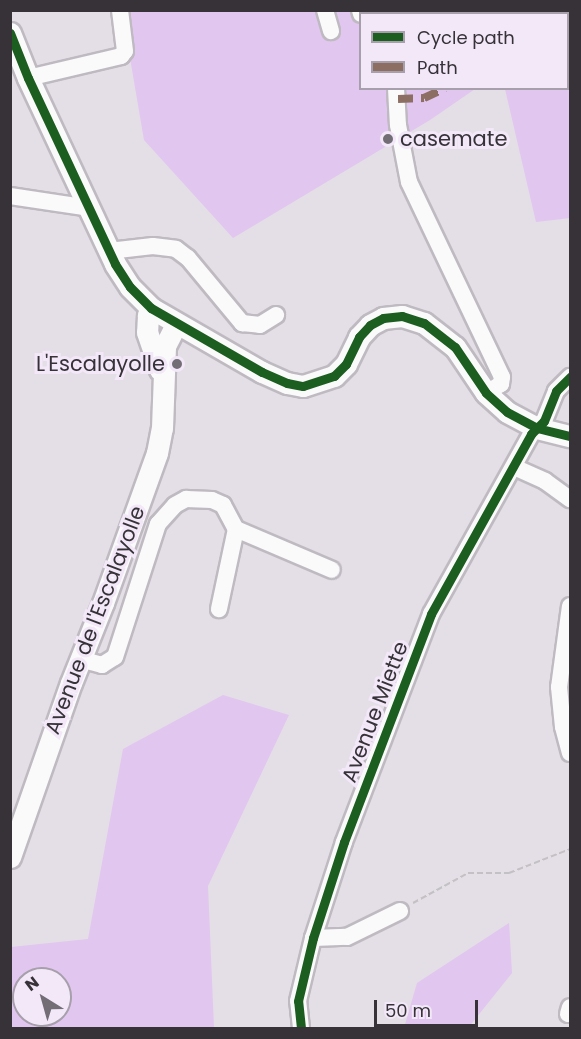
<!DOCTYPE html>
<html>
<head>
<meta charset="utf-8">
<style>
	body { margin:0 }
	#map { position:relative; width:581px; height:1039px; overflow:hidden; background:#e4dee6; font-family:Poppins,sans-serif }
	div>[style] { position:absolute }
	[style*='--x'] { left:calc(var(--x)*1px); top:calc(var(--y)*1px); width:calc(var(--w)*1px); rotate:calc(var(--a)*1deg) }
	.green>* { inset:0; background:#e1c6ef }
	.path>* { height:2px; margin-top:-1px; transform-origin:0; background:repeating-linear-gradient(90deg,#c3c1c3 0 6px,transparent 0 9px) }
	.roads { filter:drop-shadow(2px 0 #bfbac1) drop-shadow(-2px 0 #bfbac1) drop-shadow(0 2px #bfbac1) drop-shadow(0 -2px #bfbac1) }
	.minor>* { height:16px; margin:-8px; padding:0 8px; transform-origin:8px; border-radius:8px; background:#fbfafb }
	.tertiary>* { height:21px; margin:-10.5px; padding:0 10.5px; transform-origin:10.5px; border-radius:10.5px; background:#fbfafb }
	.quiet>* { height:8px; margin-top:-4px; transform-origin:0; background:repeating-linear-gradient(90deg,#8d6e63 0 15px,transparent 0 23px) }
	.cycleway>* { height:9px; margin:-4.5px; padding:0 4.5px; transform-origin:4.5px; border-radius:4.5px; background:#1b5e20 }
	.dots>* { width:16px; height:16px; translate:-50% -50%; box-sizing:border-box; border:3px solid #f2e8f8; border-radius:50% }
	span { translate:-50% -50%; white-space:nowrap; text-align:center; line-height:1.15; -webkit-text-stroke:6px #f2e8f8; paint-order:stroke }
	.poi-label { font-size:21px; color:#363238 }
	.left { translate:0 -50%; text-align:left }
	.right { translate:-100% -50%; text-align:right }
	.street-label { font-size:21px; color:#363238 }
	.frame { position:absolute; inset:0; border:12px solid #363238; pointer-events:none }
	.legend { position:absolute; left:359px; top:12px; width:210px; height:78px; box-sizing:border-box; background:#f2e8f8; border:2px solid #a79fab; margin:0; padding:8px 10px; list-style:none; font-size:18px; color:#363238 }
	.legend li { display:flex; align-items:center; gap:12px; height:30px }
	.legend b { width:30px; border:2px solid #a79fab }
	.north { position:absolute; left:12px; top:967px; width:60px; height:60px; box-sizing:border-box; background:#f2e8f8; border:2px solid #a79fab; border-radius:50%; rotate:323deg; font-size:16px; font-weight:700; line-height:24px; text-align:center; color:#363238 }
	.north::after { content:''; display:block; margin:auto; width:21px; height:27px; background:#736e75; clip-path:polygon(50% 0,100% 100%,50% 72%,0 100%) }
	.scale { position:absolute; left:374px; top:1000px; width:104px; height:27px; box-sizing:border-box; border:3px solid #363238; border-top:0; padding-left:8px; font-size:18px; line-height:21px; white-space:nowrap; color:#363238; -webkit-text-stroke:4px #f2e8f8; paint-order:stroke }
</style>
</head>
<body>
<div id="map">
	<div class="green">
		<i style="clip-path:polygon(122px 11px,570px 11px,570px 218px,536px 222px,505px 89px,568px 88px,568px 14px,360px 14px,360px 88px,475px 89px,430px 120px,233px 238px,144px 140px)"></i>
		<i style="clip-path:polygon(evenodd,223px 695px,289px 715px,208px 886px,214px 1028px,11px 1028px,11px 947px,88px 939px,123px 749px,223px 695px,24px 979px,60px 979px,60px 1015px,24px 1015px,24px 979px)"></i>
		<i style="clip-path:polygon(509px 923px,512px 973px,468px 1028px,404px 1028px,417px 983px)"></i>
	</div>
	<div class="path">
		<i style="--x:413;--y:903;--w:63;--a:-28.6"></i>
		<i style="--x:468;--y:873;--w:41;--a:0"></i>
		<i style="--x:509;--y:873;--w:66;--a:-21.5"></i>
	</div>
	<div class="roads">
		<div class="minor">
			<i style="--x:325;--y:10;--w:22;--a:74"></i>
			<i style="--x:360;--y:10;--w:4;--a:76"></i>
			<i style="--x:28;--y:78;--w:96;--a:-13.3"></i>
			<i style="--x:121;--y:56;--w:6;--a:-51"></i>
			<i style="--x:125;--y:51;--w:41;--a:-97"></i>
			<i style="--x:396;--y:88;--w:37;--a:87"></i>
			<i style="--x:398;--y:125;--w:58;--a:79.1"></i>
			<i style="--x:409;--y:182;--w:216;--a:64.5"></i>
			<i style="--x:502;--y:377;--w:7;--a:98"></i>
			<i style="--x:501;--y:384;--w:17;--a:149"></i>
			<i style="--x:10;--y:196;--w:80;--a:8.6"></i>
			<i style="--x:109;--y:251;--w:44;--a:-6.5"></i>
			<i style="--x:153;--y:246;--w:23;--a:7"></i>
			<i style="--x:176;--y:249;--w:15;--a:37"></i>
			<i style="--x:188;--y:258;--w:85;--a:50.3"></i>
			<i style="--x:242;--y:323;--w:18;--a:6"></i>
			<i style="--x:260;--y:325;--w:19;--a:-32"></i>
			<i style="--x:514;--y:467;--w:34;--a:24"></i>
			<i style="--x:545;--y:481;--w:31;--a:36"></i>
			<i style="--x:236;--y:529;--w:104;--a:23.1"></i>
			<i style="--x:570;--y:606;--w:82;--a:97.7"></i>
			<i style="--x:559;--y:687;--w:40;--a:84.3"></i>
			<i style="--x:563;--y:727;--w:27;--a:75"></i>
			<i style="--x:80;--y:659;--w:23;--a:15"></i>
			<i style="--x:102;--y:665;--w:15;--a:-32"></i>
			<i style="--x:115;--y:657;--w:140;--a:-72.1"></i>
			<i style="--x:158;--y:524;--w:25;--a:-48"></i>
			<i style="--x:175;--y:505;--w:13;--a:-29"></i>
			<i style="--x:186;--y:499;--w:26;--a:2"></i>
			<i style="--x:212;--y:500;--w:12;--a:24"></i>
			<i style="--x:223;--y:505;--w:27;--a:62"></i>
			<i style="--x:236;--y:529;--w:82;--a:102"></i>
			<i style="--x:313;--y:938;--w:34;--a:-2"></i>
			<i style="--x:347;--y:937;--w:59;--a:-26.1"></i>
			<i style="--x:568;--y:1014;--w:7;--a:-74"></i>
			<i style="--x:301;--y:1028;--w:27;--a:-96"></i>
			<i style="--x:298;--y:1001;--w:65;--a:-76.6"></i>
			<i style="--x:313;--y:938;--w:101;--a:-72.1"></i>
			<i style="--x:344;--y:842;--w:244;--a:-69.1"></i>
			<i style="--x:431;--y:614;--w:206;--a:-60.9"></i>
			<i style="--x:531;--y:434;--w:18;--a:-45"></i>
			<i style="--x:544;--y:421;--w:32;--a:-68"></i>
			<i style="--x:556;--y:391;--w:20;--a:-45"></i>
		</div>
		<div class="tertiary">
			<i style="--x:10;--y:33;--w:48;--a:68.2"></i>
			<i style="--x:28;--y:78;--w:205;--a:64.9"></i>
			<i style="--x:115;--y:264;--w:27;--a:57"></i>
			<i style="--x:130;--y:287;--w:30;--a:45"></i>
			<i style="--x:151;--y:308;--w:128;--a:30"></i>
			<i style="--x:262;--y:372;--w:27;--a:24"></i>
			<i style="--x:287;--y:383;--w:16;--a:11"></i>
			<i style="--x:303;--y:386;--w:33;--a:-18"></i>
			<i style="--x:334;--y:376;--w:17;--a:-45"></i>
			<i style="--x:346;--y:364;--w:30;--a:-64"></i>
			<i style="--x:359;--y:337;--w:16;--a:-47"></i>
			<i style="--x:370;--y:325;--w:15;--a:-28"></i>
			<i style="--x:383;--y:318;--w:19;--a:-6"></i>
			<i style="--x:402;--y:316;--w:23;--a:18"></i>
			<i style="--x:424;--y:323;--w:39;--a:38"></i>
			<i style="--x:455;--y:347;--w:55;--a:56"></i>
			<i style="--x:486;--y:393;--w:28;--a:42"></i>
			<i style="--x:507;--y:412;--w:34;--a:28"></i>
			<i style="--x:537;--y:428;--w:34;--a:14"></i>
			<i style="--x:151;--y:308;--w:8;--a:113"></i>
			<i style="--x:148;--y:315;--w:17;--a:93"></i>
			<i style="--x:147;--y:332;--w:40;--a:71.1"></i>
			<i style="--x:10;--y:857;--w:184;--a:-70.7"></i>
			<i style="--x:71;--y:683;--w:86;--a:-68.2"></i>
			<i style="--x:103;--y:603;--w:159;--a:-70.2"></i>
			<i style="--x:157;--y:453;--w:25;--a:-79"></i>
			<i style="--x:162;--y:428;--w:82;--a:-87.9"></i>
			<i style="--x:165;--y:346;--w:25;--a:-63"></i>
		</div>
	</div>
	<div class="quiet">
		<i style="--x:522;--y:14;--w:5;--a:-53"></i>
		<i style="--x:568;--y:31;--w:2;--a:-27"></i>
		<i style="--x:568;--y:52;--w:4;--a:56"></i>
		<i style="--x:398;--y:99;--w:26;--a:-2"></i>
		<i style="--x:424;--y:98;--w:23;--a:-25"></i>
	</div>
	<div class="cycleway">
		<i style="--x:10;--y:33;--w:48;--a:68.2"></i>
		<i style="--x:28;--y:78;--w:205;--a:64.9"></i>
		<i style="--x:115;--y:264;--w:27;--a:57"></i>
		<i style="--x:130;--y:287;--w:30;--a:45"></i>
		<i style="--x:151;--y:308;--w:128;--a:30"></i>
		<i style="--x:262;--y:372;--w:27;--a:24"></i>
		<i style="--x:287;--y:383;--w:16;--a:11"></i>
		<i style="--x:303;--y:386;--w:33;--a:-18"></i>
		<i style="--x:334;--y:376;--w:17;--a:-45"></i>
		<i style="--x:346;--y:364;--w:30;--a:-64"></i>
		<i style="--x:359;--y:337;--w:16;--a:-47"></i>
		<i style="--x:370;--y:325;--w:15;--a:-28"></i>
		<i style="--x:383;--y:318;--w:19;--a:-6"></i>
		<i style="--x:402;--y:316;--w:23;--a:18"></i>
		<i style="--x:424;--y:323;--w:39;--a:38"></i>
		<i style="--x:455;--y:347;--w:55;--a:56"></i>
		<i style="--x:486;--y:393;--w:28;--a:42"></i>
		<i style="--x:507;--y:412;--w:34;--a:28"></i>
		<i style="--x:537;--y:428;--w:34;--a:14"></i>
		<i style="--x:301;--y:1028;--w:27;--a:-96"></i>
		<i style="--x:298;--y:1001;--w:65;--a:-76.6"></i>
		<i style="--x:313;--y:938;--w:101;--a:-72.1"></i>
		<i style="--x:344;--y:842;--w:244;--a:-69.1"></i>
		<i style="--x:431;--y:614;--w:206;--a:-60.9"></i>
		<i style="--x:531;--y:434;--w:18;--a:-45"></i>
		<i style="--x:544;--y:421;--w:32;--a:-68"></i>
		<i style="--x:556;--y:391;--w:20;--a:-45"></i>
	</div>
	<div class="dots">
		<i style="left:388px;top:139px;background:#736e75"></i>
		<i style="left:177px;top:364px;background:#736e75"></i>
	</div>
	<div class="poi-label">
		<span class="left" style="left:400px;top:139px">casemate</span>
		<span class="right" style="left:165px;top:364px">L'Escalayolle</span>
	</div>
	<div class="street-label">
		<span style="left:95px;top:620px;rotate:-69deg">Avenue de l'Escalayolle</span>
		<span style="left:375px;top:712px;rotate:-69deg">Avenue Miette</span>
	</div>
	<div class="frame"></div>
	<ul class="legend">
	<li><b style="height:8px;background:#1b5e20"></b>Cycle path</li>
	<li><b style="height:8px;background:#8d6e63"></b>Path</li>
	</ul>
	<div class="north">N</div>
	<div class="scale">50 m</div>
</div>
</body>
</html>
